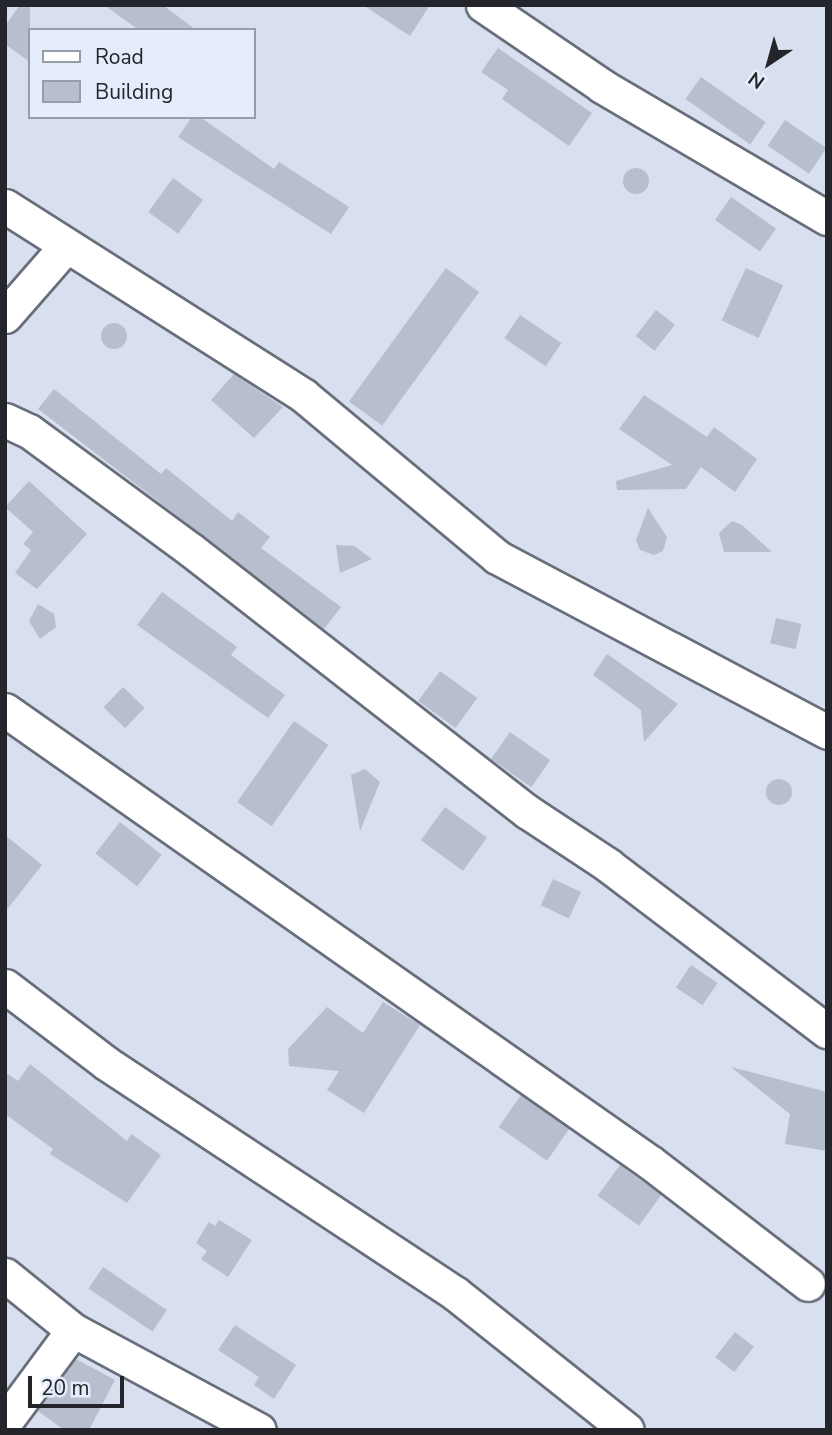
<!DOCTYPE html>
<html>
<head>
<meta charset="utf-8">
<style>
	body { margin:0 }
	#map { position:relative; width:832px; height:1435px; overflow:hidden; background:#d8dfee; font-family:"Nunito Sans",sans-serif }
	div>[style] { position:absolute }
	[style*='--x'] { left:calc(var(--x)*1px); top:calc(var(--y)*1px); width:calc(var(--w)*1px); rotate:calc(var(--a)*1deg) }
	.building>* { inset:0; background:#b7becd; transform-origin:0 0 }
	.round { border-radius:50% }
	.roads { filter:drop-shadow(2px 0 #686e7b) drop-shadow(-2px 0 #686e7b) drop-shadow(0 2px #686e7b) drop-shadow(0 -2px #686e7b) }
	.minor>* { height:33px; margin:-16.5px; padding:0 16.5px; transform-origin:16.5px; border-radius:16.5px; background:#fff }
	span { translate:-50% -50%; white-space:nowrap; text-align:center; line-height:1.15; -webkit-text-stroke:6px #e5ecfb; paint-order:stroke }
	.frame { position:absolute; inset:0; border:7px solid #23252b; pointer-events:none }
	.legend { position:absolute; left:28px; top:28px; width:228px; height:91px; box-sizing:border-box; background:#e5ecfb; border:2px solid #979ca8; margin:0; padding:9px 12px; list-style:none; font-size:21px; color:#23252b }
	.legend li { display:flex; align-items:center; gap:14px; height:35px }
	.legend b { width:35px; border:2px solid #979ca8 }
	.north { position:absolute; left:734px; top:28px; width:70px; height:70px; -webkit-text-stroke:5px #e5ecfb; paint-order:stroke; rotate:216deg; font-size:19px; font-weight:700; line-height:28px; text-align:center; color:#23252b }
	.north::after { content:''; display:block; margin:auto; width:24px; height:32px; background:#23252b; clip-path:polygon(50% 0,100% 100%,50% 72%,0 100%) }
	.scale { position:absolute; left:28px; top:1376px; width:96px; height:32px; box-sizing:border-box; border:4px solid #23252b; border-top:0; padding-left:9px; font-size:21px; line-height:24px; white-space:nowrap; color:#23252b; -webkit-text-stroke:5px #e5ecfb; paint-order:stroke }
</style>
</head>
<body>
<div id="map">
	<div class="building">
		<i style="clip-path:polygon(20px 5px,30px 5px,30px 62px,5px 44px,5px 26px)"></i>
		<i style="clip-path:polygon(104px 5px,163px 5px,196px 30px,139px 30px)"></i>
		<i style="clip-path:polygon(363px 5px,430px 5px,410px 36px)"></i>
		<i style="clip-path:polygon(498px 48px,592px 113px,569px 146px,502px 99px,508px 90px,481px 72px)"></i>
		<i style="left:701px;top:77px;width:79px;height:27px;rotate:35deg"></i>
		<i style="clip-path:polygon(192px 117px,200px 117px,274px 169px,279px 162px,349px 207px,331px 234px,178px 137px)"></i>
		<i style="left:785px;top:120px;width:50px;height:31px;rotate:34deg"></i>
		<i class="round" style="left:623px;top:168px;width:26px;height:26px"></i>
		<i style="left:173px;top:178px;width:37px;height:42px;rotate:36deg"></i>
		<i style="left:731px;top:197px;width:55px;height:28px;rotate:35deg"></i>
		<i style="left:446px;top:268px;width:41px;height:165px;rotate:36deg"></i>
		<i style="left:746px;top:268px;width:41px;height:58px;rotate:25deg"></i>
		<i style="left:656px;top:310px;width:24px;height:33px;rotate:38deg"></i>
		<i style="left:520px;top:315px;width:50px;height:28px;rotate:34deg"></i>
		<i class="round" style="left:101px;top:323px;width:26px;height:26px"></i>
		<i style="clip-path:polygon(234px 374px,283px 407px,254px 438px,211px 400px)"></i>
		<i style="clip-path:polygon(54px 389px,161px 474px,166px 468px,232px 521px,238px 512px,270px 537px,261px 548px,341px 607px,324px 629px,38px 409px)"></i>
		<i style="clip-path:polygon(644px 395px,707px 437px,714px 427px,757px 459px,735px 492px,701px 467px,686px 489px,617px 490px,616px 481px,672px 465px,619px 429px)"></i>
		<i style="clip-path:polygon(29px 481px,87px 534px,37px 589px,15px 573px,31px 550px,23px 544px,33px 532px,5px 507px)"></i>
		<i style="clip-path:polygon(648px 508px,667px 537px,663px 551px,654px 555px,640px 550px,636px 540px)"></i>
		<i style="clip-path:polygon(732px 521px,742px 525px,772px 552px,724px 552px,719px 533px)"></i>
		<i style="clip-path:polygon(336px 545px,354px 546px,372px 559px,340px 573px)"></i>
		<i style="clip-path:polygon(162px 592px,237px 647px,231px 655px,285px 695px,268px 718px,137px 625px)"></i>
		<i style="clip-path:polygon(38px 604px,54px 614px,56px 627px,40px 639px,29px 621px)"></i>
		<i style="left:776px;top:618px;width:26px;height:26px;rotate:13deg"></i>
		<i style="clip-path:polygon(607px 654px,678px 704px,644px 742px,641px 710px,593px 675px)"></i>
		<i style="left:440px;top:671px;width:46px;height:37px;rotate:36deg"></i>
		<i style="left:123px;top:687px;width:30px;height:28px;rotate:44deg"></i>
		<i style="left:294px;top:721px;width:42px;height:99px;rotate:35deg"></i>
		<i style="left:510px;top:732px;width:49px;height:33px;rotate:35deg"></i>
		<i style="clip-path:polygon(365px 769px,380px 782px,360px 831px,351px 775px)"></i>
		<i class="round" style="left:766px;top:779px;width:26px;height:26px"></i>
		<i style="left:445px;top:807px;width:52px;height:41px;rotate:36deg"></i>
		<i style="left:120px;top:822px;width:53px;height:40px;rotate:38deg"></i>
		<i style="clip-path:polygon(5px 835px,42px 865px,5px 912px)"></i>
		<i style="left:553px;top:879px;width:31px;height:29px;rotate:25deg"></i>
		<i style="left:691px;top:965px;width:32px;height:27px;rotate:34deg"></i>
		<i style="clip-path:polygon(383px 1002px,420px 1025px,364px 1113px,327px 1090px,339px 1071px,289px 1066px,288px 1049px,327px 1007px,363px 1033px)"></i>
		<i style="clip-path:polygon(30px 1064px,127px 1141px,131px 1134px,161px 1155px,127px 1203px,50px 1154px,53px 1149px,5px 1114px,5px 1072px,18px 1081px)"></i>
		<i style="clip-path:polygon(731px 1067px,827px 1092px,827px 1151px,785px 1144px,790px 1114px)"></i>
		<i style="left:521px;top:1095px;width:59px;height:39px;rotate:35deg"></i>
		<i style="left:620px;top:1165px;width:51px;height:38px;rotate:36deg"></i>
		<i style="clip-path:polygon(219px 1220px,252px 1240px,228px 1277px,201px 1259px,207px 1251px,196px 1243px,209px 1222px,215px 1226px)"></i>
		<i style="left:103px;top:1267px;width:77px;height:26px;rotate:34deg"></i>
		<i style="clip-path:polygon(235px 1325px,296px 1365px,274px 1399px,254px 1385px,259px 1377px,218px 1350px)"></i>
		<i style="left:735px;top:1332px;width:24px;height:32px;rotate:38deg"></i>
		<i style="clip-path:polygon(76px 1359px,115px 1380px,89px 1430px,64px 1430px,38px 1411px)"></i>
	</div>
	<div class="roads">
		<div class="minor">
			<i style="--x:483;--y:5;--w:144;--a:34.2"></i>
			<i style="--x:602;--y:86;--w:261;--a:30.4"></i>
			<i style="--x:5;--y:206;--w:354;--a:32.4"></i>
			<i style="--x:304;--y:396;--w:251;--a:39.8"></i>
			<i style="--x:497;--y:557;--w:374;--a:27.9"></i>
			<i style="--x:5;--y:316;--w:93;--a:-48.9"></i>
			<i style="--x:5;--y:420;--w:26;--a:25"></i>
			<i style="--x:29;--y:431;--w:201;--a:36.3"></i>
			<i style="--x:191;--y:550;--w:427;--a:37.9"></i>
			<i style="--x:528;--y:812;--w:96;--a:33.5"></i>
			<i style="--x:608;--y:865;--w:275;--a:37.2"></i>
			<i style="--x:5;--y:710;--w:789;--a:35.04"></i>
			<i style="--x:651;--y:1163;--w:198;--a:37.6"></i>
			<i style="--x:5;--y:986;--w:127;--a:37.3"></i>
			<i style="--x:106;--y:1063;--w:419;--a:33.4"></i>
			<i style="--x:456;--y:1294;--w:218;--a:38.5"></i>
			<i style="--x:5;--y:1275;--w:87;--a:39"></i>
			<i style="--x:73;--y:1330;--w:211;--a:28.3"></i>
			<i style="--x:5;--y:1422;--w:114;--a:-53.5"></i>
		</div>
	</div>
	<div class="frame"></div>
	<ul class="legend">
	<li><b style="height:9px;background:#fff"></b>Road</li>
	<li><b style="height:19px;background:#b7becd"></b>Building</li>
	</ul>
	<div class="north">N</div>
	<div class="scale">20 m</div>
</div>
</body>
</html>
